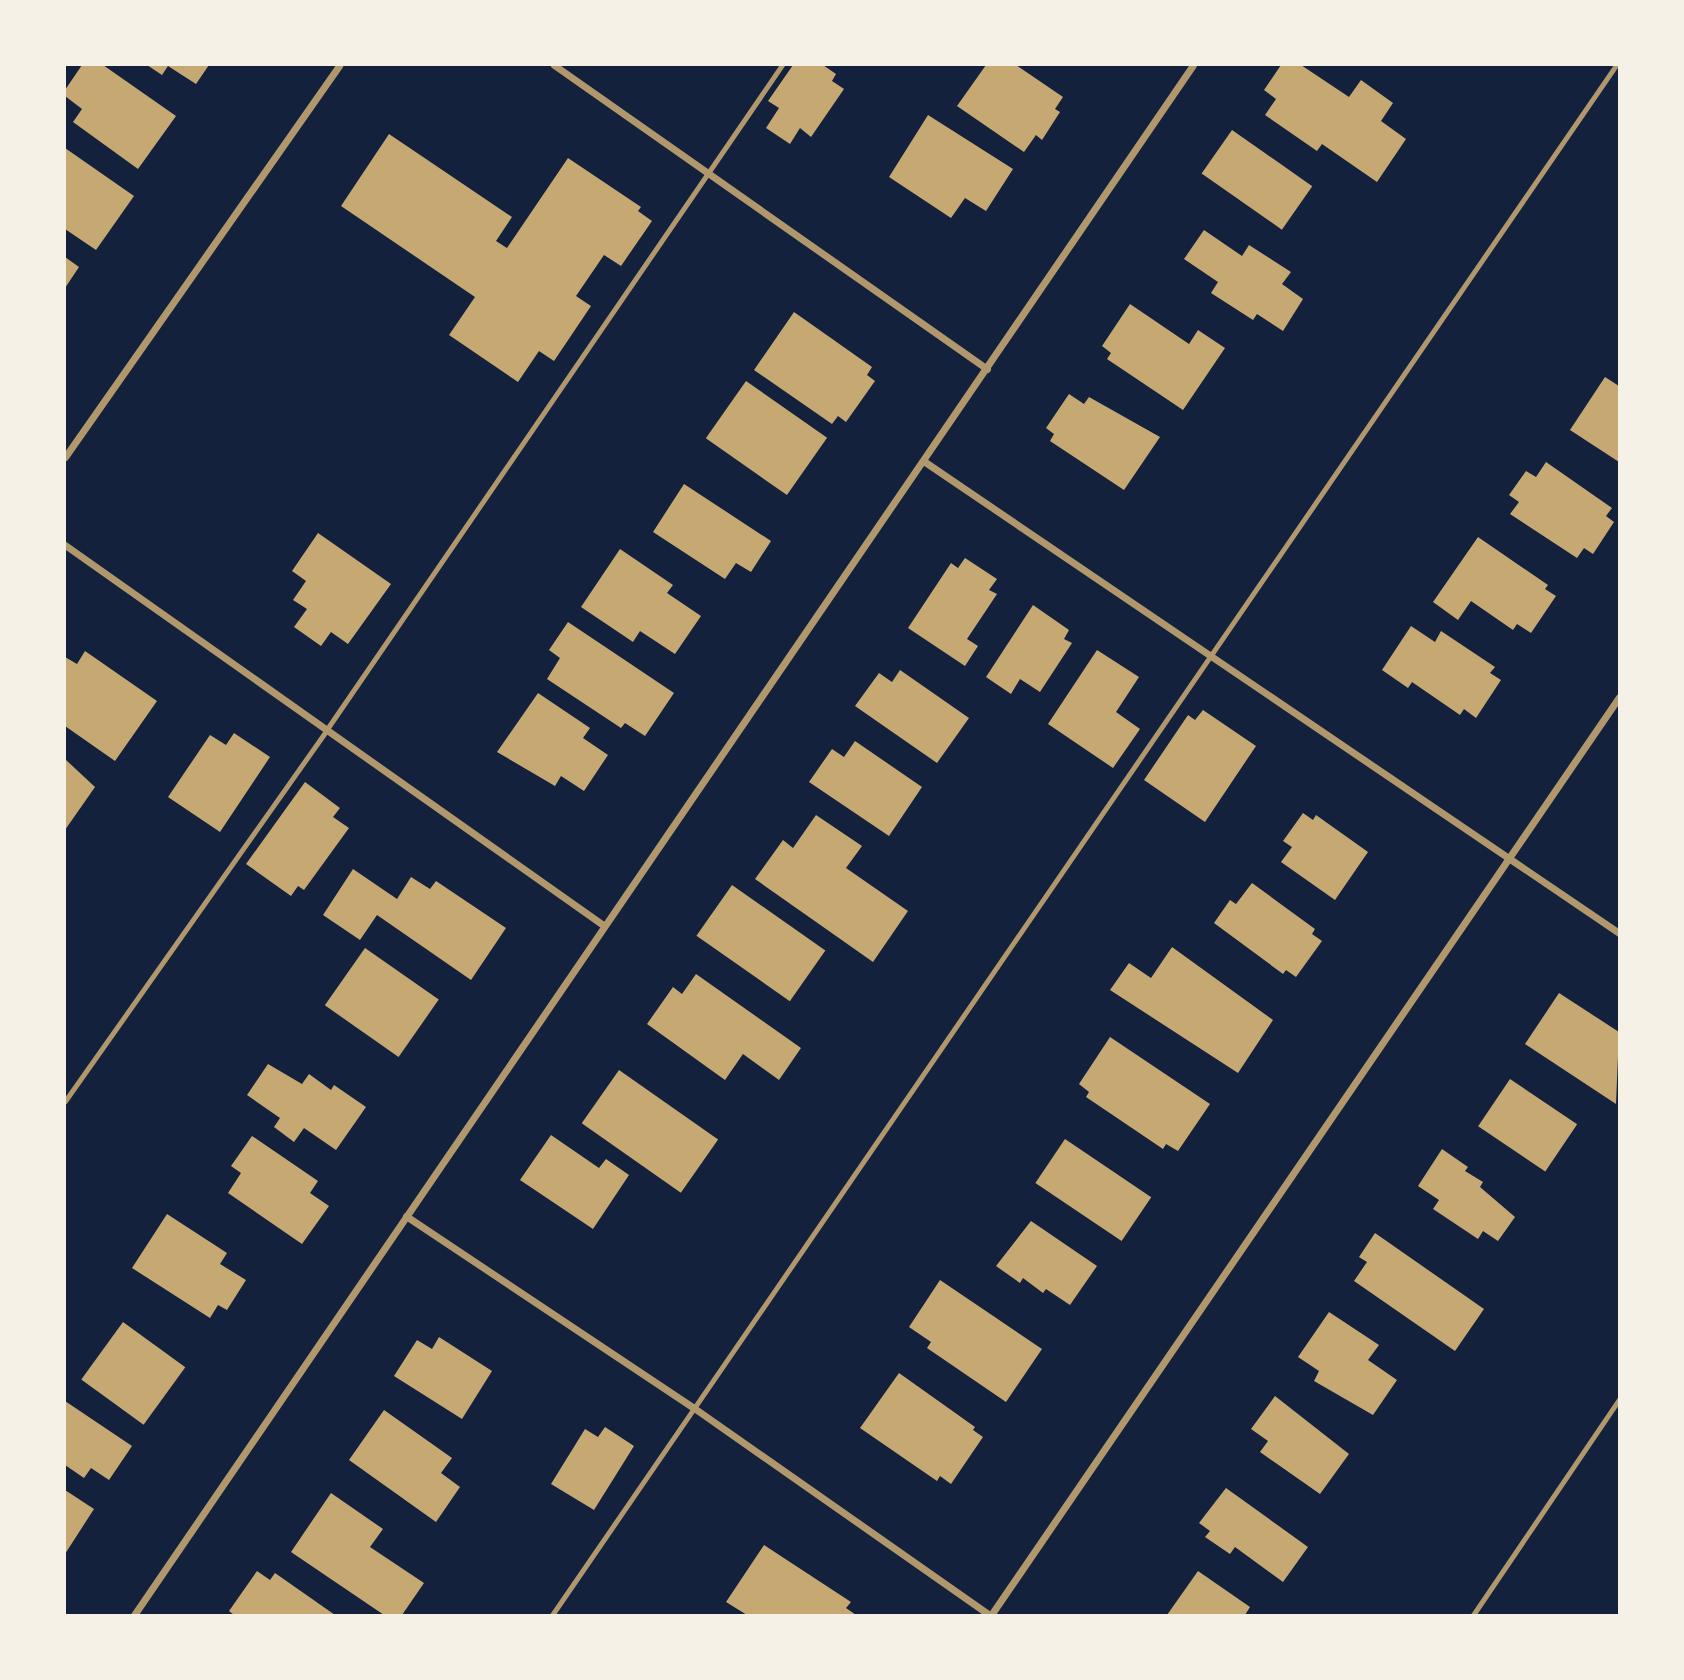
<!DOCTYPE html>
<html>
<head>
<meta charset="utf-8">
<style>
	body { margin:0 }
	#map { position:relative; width:1684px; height:1680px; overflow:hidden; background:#14213d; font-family:Lato,sans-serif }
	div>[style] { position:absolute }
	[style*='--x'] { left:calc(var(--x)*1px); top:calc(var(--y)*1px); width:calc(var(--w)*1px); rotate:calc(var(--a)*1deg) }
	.building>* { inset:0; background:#c6a872; transform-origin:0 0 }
	.service>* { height:5px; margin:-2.5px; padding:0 2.5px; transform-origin:2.5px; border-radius:2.5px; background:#b1986c }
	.minor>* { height:7px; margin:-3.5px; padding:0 3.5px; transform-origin:3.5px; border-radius:3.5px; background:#b1986c }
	span { translate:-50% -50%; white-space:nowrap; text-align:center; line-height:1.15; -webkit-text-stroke:5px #f6f1e7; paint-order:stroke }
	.frame { position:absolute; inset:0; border:66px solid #f6f1e7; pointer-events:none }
</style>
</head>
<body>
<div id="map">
	<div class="building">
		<i style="clip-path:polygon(82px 65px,103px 65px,176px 116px,138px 169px,73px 122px,82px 109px,65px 96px,65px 90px)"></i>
		<i style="clip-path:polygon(147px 65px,209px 65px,196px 84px,168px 66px,162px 75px)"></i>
		<i style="clip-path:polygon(793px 65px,823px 65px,836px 74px,832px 81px,844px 89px,811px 137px,800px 128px,790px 144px,766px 128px,779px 108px,768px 101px)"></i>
		<i style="clip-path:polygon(986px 65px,1016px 65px,1063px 97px,1055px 109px,1060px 112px,1042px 140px,1036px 135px,1024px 152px,957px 106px)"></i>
		<i style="clip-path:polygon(1281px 65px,1301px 65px,1349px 97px,1361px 80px,1393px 103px,1381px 121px,1406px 139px,1377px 182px,1322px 144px,1317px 151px,1265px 115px,1276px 99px,1264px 90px)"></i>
		<i style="clip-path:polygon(928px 115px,1013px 169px,986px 211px,965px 198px,951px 218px,889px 177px)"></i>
		<i style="left:1232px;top:130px;width:98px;height:53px;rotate:35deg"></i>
		<i style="clip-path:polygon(389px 134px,512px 217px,496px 241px,507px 248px,568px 158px,641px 207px,638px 211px,652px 221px,621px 266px,604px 255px,576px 296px,591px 306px,554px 361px,539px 351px,518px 382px,449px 335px,475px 297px,341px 206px)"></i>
		<i style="clip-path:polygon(65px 148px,134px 196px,96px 250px,65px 229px)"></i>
		<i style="clip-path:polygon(1204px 230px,1242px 256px,1249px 245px,1291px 272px,1282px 284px,1303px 299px,1283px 331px,1257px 314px,1253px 320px,1211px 293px,1218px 282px,1184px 259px)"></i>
		<i style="clip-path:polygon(65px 257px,79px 267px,65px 288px)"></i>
		<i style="clip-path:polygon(1130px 304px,1189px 344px,1198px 330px,1225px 348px,1183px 410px,1107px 359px,1111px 353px,1102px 346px)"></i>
		<i style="clip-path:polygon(794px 312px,872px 367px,867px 375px,875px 381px,846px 422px,838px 416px,832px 424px,754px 370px)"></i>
		<i style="clip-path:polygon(1605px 377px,1619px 386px,1619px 462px,1570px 430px)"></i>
		<i style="left:746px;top:381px;width:99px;height:70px;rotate:35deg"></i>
		<i style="clip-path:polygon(1069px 394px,1084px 404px,1089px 397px,1160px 437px,1124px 490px,1050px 441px,1054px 434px,1046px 428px)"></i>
		<i style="clip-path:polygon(1546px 462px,1612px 508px,1606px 516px,1614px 522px,1593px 554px,1584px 548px,1577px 558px,1510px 514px,1519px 502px,1509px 495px,1526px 471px,1536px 477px)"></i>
		<i style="clip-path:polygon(684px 484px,771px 541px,751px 572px,736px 563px,725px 579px,653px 532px)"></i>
		<i style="clip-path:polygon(318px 533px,391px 584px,348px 644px,331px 632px,321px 646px,294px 627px,307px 609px,293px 600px,306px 581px,292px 571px)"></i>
		<i style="clip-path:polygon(1478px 537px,1548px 585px,1545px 589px,1556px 596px,1531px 633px,1517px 624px,1513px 630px,1471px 601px,1458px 620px,1433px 602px)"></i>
		<i style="clip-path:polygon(620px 549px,673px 585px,667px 593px,701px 616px,675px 654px,640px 631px,633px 642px,581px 607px)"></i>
		<i style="clip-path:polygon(965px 558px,997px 579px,989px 590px,997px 594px,967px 639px,978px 646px,965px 666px,908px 628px,951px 563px,958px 568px)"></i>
		<i style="clip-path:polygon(1033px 605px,1069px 630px,1064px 639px,1072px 643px,1040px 692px,1020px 679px,1011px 694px,986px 677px)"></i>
		<i style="clip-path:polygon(568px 622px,674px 693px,645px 736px,625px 723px,621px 728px,547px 679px,560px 658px,549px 650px)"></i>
		<i style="clip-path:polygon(1411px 626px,1435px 642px,1441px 631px,1495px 667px,1490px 673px,1501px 680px,1476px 718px,1464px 709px,1460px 715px,1412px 682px,1408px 688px,1382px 670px)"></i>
		<i style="clip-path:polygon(1097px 650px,1139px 677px,1116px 712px,1140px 729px,1113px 768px,1048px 724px)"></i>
		<i style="clip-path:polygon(85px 651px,157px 701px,115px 761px,65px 726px,65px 657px,77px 664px)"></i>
		<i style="clip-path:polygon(900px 670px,969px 718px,937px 763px,855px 706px,879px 673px,892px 682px)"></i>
		<i style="clip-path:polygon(538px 693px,590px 728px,583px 738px,608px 755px,584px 791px,561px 776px,555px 786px,497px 752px)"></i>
		<i style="clip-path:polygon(1203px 710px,1256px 746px,1205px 822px,1144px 780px,1188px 715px,1195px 720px)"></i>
		<i style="clip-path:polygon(234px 733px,270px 757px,220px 832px,168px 797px,210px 735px,226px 745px)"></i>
		<i style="clip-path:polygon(855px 741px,922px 787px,889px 836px,809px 782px,832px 749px,844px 757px)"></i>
		<i style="clip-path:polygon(65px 759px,95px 787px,65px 830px)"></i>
		<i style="clip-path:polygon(305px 782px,340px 808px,333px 817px,349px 828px,304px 890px,298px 886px,291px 896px,246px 864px)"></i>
		<i style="clip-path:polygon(1303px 813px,1313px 820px,1316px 815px,1368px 852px,1335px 900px,1281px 862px,1292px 847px,1283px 841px)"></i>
		<i style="clip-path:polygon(816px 815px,862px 846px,846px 868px,908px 911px,873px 962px,755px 879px,783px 840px,793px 848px)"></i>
		<i style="clip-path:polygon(353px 869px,397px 899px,411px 877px,430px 889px,436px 881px,506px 928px,471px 980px,377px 915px,360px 940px,323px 915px)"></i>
		<i style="clip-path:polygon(1252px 883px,1315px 929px,1312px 934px,1322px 941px,1296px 977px,1286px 970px,1283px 974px,1214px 923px,1230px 900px,1236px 904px)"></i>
		<i style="left:732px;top:885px;width:114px;height:62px;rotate:35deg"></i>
		<i style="clip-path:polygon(1172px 947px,1273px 1020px,1238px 1073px,1110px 990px,1129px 963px,1151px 978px)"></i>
		<i style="left:365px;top:948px;width:90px;height:70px;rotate:35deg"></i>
		<i style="clip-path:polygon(696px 974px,801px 1048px,779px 1080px,743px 1054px,725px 1080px,647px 1024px,673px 987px,682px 994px)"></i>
		<i style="clip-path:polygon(1559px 993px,1619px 1032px,1616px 1104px,1525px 1044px)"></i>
		<i style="clip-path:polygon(1110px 1037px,1210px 1104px,1178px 1151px,1166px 1144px,1163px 1149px,1086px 1097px,1089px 1092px,1079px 1084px)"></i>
		<i style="clip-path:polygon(268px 1064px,302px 1084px,309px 1074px,331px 1090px,334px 1085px,366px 1107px,336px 1150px,304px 1128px,294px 1142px,274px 1127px,280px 1118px,247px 1095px)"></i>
		<i style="left:619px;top:1070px;width:121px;height:65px;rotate:35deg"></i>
		<i style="left:1510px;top:1079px;width:81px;height:57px;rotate:34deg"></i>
		<i style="clip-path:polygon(551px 1135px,599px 1168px,606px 1159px,629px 1175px,593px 1229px,520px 1180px)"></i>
		<i style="clip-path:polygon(252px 1136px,318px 1181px,310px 1193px,329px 1206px,302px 1244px,228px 1193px,241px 1173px,231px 1166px)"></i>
		<i style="left:1065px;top:1139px;width:104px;height:53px;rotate:34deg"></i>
		<i style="clip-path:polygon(1442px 1149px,1468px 1167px,1465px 1171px,1483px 1182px,1480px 1187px,1515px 1217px,1498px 1241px,1483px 1231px,1478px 1239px,1433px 1209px,1439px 1200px,1418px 1186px)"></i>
		<i style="clip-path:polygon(167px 1214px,227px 1253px,220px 1264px,246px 1280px,227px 1310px,218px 1305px,210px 1318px,132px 1268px)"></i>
		<i style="clip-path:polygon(1031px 1221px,1097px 1266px,1070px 1305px,1046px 1289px,1043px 1293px,1023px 1278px,1020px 1283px,996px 1266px)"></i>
		<i style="clip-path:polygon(1375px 1233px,1484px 1309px,1455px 1351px,1354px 1281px,1367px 1262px,1359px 1257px)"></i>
		<i style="clip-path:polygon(940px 1280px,1042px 1349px,1006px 1402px,927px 1348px,931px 1342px,909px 1327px)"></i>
		<i style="clip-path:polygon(1329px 1312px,1379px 1345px,1368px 1360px,1397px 1380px,1373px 1415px,1314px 1381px,1319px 1371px,1298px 1357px)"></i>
		<i style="left:123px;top:1322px;width:77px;height:71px;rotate:36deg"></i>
		<i style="clip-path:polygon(439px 1337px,492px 1371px,462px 1419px,394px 1376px,417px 1340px,432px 1349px)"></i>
		<i style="clip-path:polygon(899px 1373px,975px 1427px,973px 1430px,983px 1437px,951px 1484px,940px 1476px,937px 1481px,860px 1428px)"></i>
		<i style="clip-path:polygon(1275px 1396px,1349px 1454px,1320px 1494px,1260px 1452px,1268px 1441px,1251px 1429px)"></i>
		<i style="clip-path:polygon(65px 1401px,132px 1446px,109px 1480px,91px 1468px,84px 1478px,65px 1465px)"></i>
		<i style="clip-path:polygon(384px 1410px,452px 1458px,441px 1473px,460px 1487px,436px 1522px,349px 1460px)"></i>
		<i style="clip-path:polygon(605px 1427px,634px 1446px,594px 1510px,551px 1484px,585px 1429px,598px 1437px)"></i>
		<i style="clip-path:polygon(1226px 1488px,1308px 1547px,1283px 1582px,1235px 1547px,1230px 1554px,1205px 1537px,1210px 1531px,1199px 1523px)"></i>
		<i style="clip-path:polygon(65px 1490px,94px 1509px,65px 1554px)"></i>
		<i style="clip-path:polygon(331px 1493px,383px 1529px,370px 1547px,424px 1583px,402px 1615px,384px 1615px,291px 1552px)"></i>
		<i style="clip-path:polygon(764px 1545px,851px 1602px,846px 1608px,856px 1615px,747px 1615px,726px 1602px)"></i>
		<i style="clip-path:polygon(257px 1571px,270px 1580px,275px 1573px,335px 1615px,234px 1615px,229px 1611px)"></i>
		<i style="clip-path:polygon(1198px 1571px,1250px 1607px,1245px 1615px,1167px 1615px)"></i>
	</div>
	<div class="service">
		<i style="--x:65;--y:1101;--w:455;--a:-54.8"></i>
		<i style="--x:327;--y:729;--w:805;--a:-55.58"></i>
		<i style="--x:552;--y:1615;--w:1880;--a:-55.53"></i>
		<i style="--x:1473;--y:1615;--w:261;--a:-55.9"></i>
	</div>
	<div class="minor">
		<i style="--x:554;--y:65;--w:529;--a:35.07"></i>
		<i style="--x:65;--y:457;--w:478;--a:-55"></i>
		<i style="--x:925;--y:462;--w:839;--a:34.16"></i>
		<i style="--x:65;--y:545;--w:659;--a:35.23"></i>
		<i style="--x:406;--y:1216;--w:346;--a:33.7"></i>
		<i style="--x:694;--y:1408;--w:361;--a:35"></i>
		<i style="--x:134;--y:1615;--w:1877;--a:-55.66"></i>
		<i style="--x:991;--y:1615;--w:1112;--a:-55.62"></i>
	</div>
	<div class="frame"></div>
</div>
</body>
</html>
